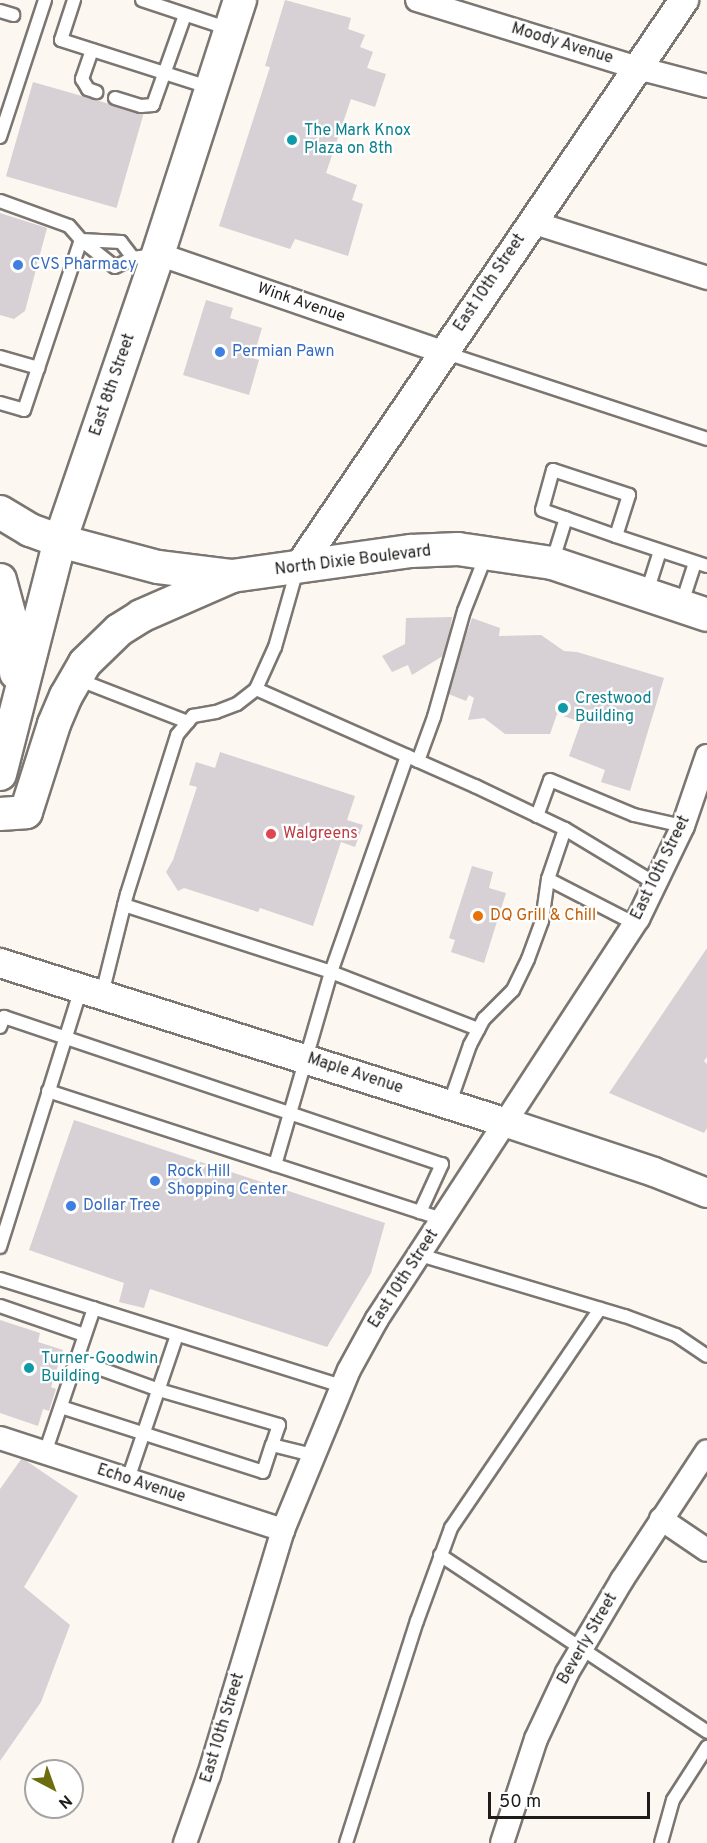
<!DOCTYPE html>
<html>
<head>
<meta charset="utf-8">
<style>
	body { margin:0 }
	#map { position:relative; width:707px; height:1843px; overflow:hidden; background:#fcf7f1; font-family:Overpass,sans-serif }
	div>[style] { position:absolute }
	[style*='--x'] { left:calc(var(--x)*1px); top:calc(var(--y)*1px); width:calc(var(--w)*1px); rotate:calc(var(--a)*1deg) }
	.building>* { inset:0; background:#d7d0d4; transform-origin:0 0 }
	.roads { filter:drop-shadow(2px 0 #7b7671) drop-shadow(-2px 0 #7b7671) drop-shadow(0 2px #7b7671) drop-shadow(0 -2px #7b7671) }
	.service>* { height:12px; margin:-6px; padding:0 6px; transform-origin:6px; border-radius:6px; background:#fff }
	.minor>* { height:22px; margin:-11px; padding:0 11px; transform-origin:11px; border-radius:11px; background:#fff }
	.tertiary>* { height:28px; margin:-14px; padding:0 14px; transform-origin:14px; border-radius:14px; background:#fff }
	.secondary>* { height:32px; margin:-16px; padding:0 16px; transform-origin:16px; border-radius:16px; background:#fff }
	.dots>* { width:16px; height:16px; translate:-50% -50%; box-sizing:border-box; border:3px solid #fff; border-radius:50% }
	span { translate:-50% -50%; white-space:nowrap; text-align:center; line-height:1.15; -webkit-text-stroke:4.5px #fff; paint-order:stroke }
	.street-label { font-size:16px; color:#1e1c1a }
	.culture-label { font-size:16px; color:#0d838f }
	.left { translate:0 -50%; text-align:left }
	.shop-label { font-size:16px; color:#366cbe }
	.health-label { font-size:16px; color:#be3a42 }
	.food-label { font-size:16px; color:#c56008 }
	.north { position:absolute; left:24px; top:1759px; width:60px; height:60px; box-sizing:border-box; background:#fff; border:2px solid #a5a4a3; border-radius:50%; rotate:139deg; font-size:16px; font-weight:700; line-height:24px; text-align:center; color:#1e1c1a }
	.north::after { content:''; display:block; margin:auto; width:21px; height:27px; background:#6b6d0e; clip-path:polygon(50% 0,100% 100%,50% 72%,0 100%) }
	.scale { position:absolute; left:488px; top:1792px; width:162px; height:27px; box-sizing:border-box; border:3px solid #1e1c1a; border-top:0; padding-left:8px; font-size:18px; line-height:21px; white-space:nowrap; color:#1e1c1a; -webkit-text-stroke:4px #fff; paint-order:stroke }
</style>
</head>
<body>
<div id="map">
	<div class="building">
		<i style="clip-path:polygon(285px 0,351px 18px,348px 29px,365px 35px,360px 47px,373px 52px,367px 68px,386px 74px,375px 107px,351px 99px,326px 173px,357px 185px,352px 200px,363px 204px,348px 256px,295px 239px,290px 249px,219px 226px,270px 67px,265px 66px)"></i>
		<i style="left:33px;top:82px;width:115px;height:98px;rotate:16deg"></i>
		<i style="clip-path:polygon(0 213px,47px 228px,25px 311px,14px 319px,0 315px)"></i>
		<i style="clip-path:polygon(206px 300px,233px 308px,230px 318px,262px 328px,253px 358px,259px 360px,249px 395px,183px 375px)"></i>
		<i style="clip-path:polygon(452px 617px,446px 654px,412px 675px,408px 665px,392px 672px,382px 656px,405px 644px,406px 618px)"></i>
		<i style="clip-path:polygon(472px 618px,500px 628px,499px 636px,541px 635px,564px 651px,577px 652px,664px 678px,630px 791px,601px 782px,605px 770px,569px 756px,581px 722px,557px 714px,550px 734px,505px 734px,484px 718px,468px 720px,474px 698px,469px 695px,466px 701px,446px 693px)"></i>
		<i style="clip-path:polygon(220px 752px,355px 796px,347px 820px,363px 825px,355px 847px,341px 842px,313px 926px,260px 908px,258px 912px,184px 888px,178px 891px,166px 872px,173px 860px,197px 787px,189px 785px,196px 762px,215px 768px)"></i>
		<i style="clip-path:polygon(472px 866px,493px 872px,489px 888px,506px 893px,484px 963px,451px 952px,455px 940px,449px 938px)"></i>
		<i style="clip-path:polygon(707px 948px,707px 1057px,704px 1061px,707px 1064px,707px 1128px,704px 1133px,609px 1093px)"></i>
		<i style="clip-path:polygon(74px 1120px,385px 1223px,371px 1273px,327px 1347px,150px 1289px,144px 1308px,119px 1302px,124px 1283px,29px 1250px)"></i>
		<i style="clip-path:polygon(0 1320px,40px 1333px,38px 1342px,63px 1350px,51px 1387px,56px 1389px,49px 1411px,43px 1409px,38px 1426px,0 1413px)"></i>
		<i style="clip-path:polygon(22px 1458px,78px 1496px,24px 1587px,70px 1625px,41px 1702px,0 1761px,0 1489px)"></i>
	</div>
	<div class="roads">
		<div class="service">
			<i style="--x:74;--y:0;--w:42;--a:108"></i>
			<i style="--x:61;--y:40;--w:157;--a:17.7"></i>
			<i style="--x:142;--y:0;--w:92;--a:18.4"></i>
			<i style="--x:0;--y:11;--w:14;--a:17"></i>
			<i style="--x:92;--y:50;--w:31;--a:109"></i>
			<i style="--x:82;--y:79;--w:12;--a:59"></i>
			<i style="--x:88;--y:89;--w:9;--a:21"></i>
			<i style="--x:115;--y:98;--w:27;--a:17"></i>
			<i style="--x:141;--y:106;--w:12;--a:-5"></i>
			<i style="--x:153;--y:105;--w:96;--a:-70.4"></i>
			<i style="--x:0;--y:137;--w:144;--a:-71.8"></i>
			<i style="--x:0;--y:201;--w:73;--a:19.9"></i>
			<i style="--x:69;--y:226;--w:18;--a:49"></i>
			<i style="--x:81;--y:240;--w:43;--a:38.5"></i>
			<i style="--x:115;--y:267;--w:20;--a:-27"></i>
			<i style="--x:133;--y:258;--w:22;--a:-8"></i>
			<i style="--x:81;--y:240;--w:40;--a:2.9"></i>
			<i style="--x:121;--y:242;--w:20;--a:53"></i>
			<i style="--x:443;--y:352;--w:278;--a:18.2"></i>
			<i style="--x:0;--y:357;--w:40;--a:16"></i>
			<i style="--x:0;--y:403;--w:25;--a:16"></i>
			<i style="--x:24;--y:410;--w:179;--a:-71.5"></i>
			<i style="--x:616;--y:536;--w:43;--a:-72.4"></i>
			<i style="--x:629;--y:495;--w:80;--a:-161.8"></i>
			<i style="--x:553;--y:470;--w:41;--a:105.4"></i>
			<i style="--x:542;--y:510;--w:78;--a:19.4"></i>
			<i style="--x:616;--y:536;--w:96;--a:18.2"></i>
			<i style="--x:552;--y:563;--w:47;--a:-72.7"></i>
			<i style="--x:646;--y:595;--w:46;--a:-72.3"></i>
			<i style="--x:681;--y:606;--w:45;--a:-72"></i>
			<i style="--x:77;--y:679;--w:119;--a:21.2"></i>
			<i style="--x:256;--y:689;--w:46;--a:-65.7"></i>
			<i style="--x:275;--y:647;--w:80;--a:-74.1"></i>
			<i style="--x:418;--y:761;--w:47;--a:-70"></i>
			<i style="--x:434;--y:717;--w:110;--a:-74.2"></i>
			<i style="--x:464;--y:611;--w:62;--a:-68.4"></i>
			<i style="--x:537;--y:816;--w:38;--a:-70"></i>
			<i style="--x:550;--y:780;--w:91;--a:22.6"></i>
			<i style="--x:634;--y:815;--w:50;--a:12.7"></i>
			<i style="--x:548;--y:879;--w:98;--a:27.3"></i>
			<i style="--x:124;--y:905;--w:218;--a:17.9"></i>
			<i style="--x:331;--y:972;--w:229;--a:-70.6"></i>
			<i style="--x:102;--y:994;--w:103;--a:-76"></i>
			<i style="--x:127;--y:894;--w:167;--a:-72.5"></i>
			<i style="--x:177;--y:735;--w:25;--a:-50"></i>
			<i style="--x:193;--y:716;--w:23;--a:-10"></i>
			<i style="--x:216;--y:712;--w:22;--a:-21"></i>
			<i style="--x:237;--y:704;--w:24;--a:-38"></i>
			<i style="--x:256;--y:689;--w:240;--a:23.9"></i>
			<i style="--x:475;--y:786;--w:100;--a:25.5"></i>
			<i style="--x:565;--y:829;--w:106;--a:31.1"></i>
			<i style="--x:0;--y:1027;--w:11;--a:-68"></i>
			<i style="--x:4;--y:1017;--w:462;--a:18.6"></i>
			<i style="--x:442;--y:1164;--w:53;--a:114.6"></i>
			<i style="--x:48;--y:1091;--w:414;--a:18"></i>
			<i style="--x:449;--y:1105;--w:64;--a:-70.7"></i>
			<i style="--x:470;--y:1045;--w:30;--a:-62"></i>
			<i style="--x:484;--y:1019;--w:41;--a:-45"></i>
			<i style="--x:513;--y:990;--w:34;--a:-64"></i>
			<i style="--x:528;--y:959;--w:40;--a:-69.8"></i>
			<i style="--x:542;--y:921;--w:42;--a:-81.9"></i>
			<i style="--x:548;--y:879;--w:53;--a:-71.2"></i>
			<i style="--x:275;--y:1165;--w:201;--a:-73.8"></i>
			<i style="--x:331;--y:972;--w:158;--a:21.2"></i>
			<i style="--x:0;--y:1247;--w:271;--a:-72.6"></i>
			<i style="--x:420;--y:1255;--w:214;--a:16.6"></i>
			<i style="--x:625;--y:1316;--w:54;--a:20.4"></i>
			<i style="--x:676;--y:1335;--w:37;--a:34"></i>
			<i style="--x:0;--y:1279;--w:358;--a:17.4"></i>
			<i style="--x:0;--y:1306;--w:89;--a:19"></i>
			<i style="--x:76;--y:1360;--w:88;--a:19.9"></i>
			<i style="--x:159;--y:1390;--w:125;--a:16.3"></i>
			<i style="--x:279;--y:1425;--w:21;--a:109"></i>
			<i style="--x:272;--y:1445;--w:41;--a:14"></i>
			<i style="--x:61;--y:1407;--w:212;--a:17.8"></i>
			<i style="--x:263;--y:1472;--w:28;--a:-72"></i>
			<i style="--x:45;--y:1453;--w:153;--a:-71.3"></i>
			<i style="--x:128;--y:1479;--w:152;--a:-71.2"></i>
			<i style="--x:440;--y:1555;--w:320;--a:33.5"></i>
			<i style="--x:346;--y:1843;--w:233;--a:-72.3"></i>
			<i style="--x:417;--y:1621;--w:99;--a:-69.9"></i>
			<i style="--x:451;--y:1528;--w:265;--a:-55.8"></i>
			<i style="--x:661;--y:1843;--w:45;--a:-74.4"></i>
			<i style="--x:673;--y:1800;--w:63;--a:-57.3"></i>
		</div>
		<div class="minor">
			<i style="--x:417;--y:0;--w:231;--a:17.1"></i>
			<i style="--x:638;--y:68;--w:71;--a:14.6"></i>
			<i style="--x:532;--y:222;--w:184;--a:17.7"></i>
			<i style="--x:158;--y:254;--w:301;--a:19"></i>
			<i style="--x:0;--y:1438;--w:298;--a:18"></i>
			<i style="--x:661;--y:1519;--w:55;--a:34"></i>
			<i style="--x:185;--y:1843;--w:72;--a:-70.6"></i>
			<i style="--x:209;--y:1775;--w:256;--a:-73.2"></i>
			<i style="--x:283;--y:1530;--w:173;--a:-67.6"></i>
			<i style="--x:349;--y:1370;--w:58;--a:-61.2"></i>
			<i style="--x:377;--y:1319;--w:478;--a:-56.9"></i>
			<i style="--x:638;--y:919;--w:103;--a:-64.2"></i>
			<i style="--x:683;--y:826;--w:74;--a:-71.1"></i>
			<i style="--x:502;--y:1843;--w:109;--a:-71.9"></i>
			<i style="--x:536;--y:1739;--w:73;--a:-64.8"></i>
			<i style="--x:567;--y:1673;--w:108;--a:-59.4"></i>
			<i style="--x:622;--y:1580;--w:154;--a:-56.6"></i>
		</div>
		<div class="tertiary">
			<i style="--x:298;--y:568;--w:687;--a:-55.8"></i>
			<i style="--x:0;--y:963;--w:528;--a:17.51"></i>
			<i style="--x:504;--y:1122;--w:158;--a:18.4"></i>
			<i style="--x:654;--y:1172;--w:57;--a:21.6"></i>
		</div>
		<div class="secondary">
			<i style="--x:0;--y:512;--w:35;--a:31"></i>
			<i style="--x:30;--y:530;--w:32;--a:20"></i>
			<i style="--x:60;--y:541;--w:101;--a:14.9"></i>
			<i style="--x:158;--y:567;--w:75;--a:6.9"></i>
			<i style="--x:232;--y:576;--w:181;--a:-8"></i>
			<i style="--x:411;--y:551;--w:47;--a:-2.4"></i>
			<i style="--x:458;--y:549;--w:95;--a:8.5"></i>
			<i style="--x:552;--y:563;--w:163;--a:18.5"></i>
			<i style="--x:0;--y:580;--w:61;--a:74.8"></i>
			<i style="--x:16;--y:639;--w:34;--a:90"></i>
			<i style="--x:0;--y:774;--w:241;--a:-75.6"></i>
			<i style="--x:60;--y:541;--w:303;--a:-71.1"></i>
			<i style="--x:158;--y:254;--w:267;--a:-72.1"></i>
			<i style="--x:0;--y:814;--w:26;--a:-4"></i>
			<i style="--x:26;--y:812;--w:92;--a:-72.3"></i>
			<i style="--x:54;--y:724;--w:30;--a:-67"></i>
			<i style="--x:66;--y:696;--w:38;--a:-60"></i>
			<i style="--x:85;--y:663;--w:47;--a:-44.1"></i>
			<i style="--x:119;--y:630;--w:26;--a:-32"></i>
			<i style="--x:141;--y:616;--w:99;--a:-23.7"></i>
		</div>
	</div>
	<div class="dots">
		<i style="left:292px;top:140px;background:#0f9aa8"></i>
		<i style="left:18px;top:265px;background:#3f7fe0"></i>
		<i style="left:220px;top:352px;background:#3f7fe0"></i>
		<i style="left:563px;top:708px;background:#0f9aa8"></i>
		<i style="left:271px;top:834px;background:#e0444e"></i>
		<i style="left:478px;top:916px;background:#e8710a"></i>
		<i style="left:155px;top:1181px;background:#3f7fe0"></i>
		<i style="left:71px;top:1206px;background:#3f7fe0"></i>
		<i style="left:29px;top:1368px;background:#0f9aa8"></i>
	</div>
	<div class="street-label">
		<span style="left:562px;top:44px;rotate:17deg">Moody Avenue</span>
		<span style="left:490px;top:283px;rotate:-56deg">East 10th Street</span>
		<span style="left:301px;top:303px;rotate:19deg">Wink Avenue</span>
		<span style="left:113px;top:385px;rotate:-71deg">East 8th Street</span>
		<span style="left:353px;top:561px;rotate:-7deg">North Dixie Boulevard</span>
		<span style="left:661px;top:868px;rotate:-64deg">East 10th Street</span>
		<span style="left:355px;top:1074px;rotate:18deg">Maple Avenue</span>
		<span style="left:404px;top:1279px;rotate:-57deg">East 10th Street</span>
		<span style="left:141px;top:1484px;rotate:18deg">Echo Avenue</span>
		<span style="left:588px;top:1639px;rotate:-60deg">Beverly Street</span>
		<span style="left:223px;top:1728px;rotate:-73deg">East 10th Street</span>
	</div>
	<div class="culture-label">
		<span class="left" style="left:304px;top:140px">The Mark Knox<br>Plaza on 8th</span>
		<span class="left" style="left:575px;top:708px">Crestwood<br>Building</span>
		<span class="left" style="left:41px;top:1368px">Turner-Goodwin<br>Building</span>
	</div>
	<div class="shop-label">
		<span class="left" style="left:30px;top:265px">CVS Pharmacy</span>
		<span class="left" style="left:232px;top:352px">Permian Pawn</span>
		<span class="left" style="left:167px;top:1181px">Rock Hill<br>Shopping Center</span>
		<span class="left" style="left:83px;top:1206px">Dollar Tree</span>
	</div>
	<div class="health-label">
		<span class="left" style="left:283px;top:834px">Walgreens</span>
	</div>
	<div class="food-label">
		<span class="left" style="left:490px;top:916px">DQ Grill &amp; Chill</span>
	</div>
	<div class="north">N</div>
	<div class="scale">50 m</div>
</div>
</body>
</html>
